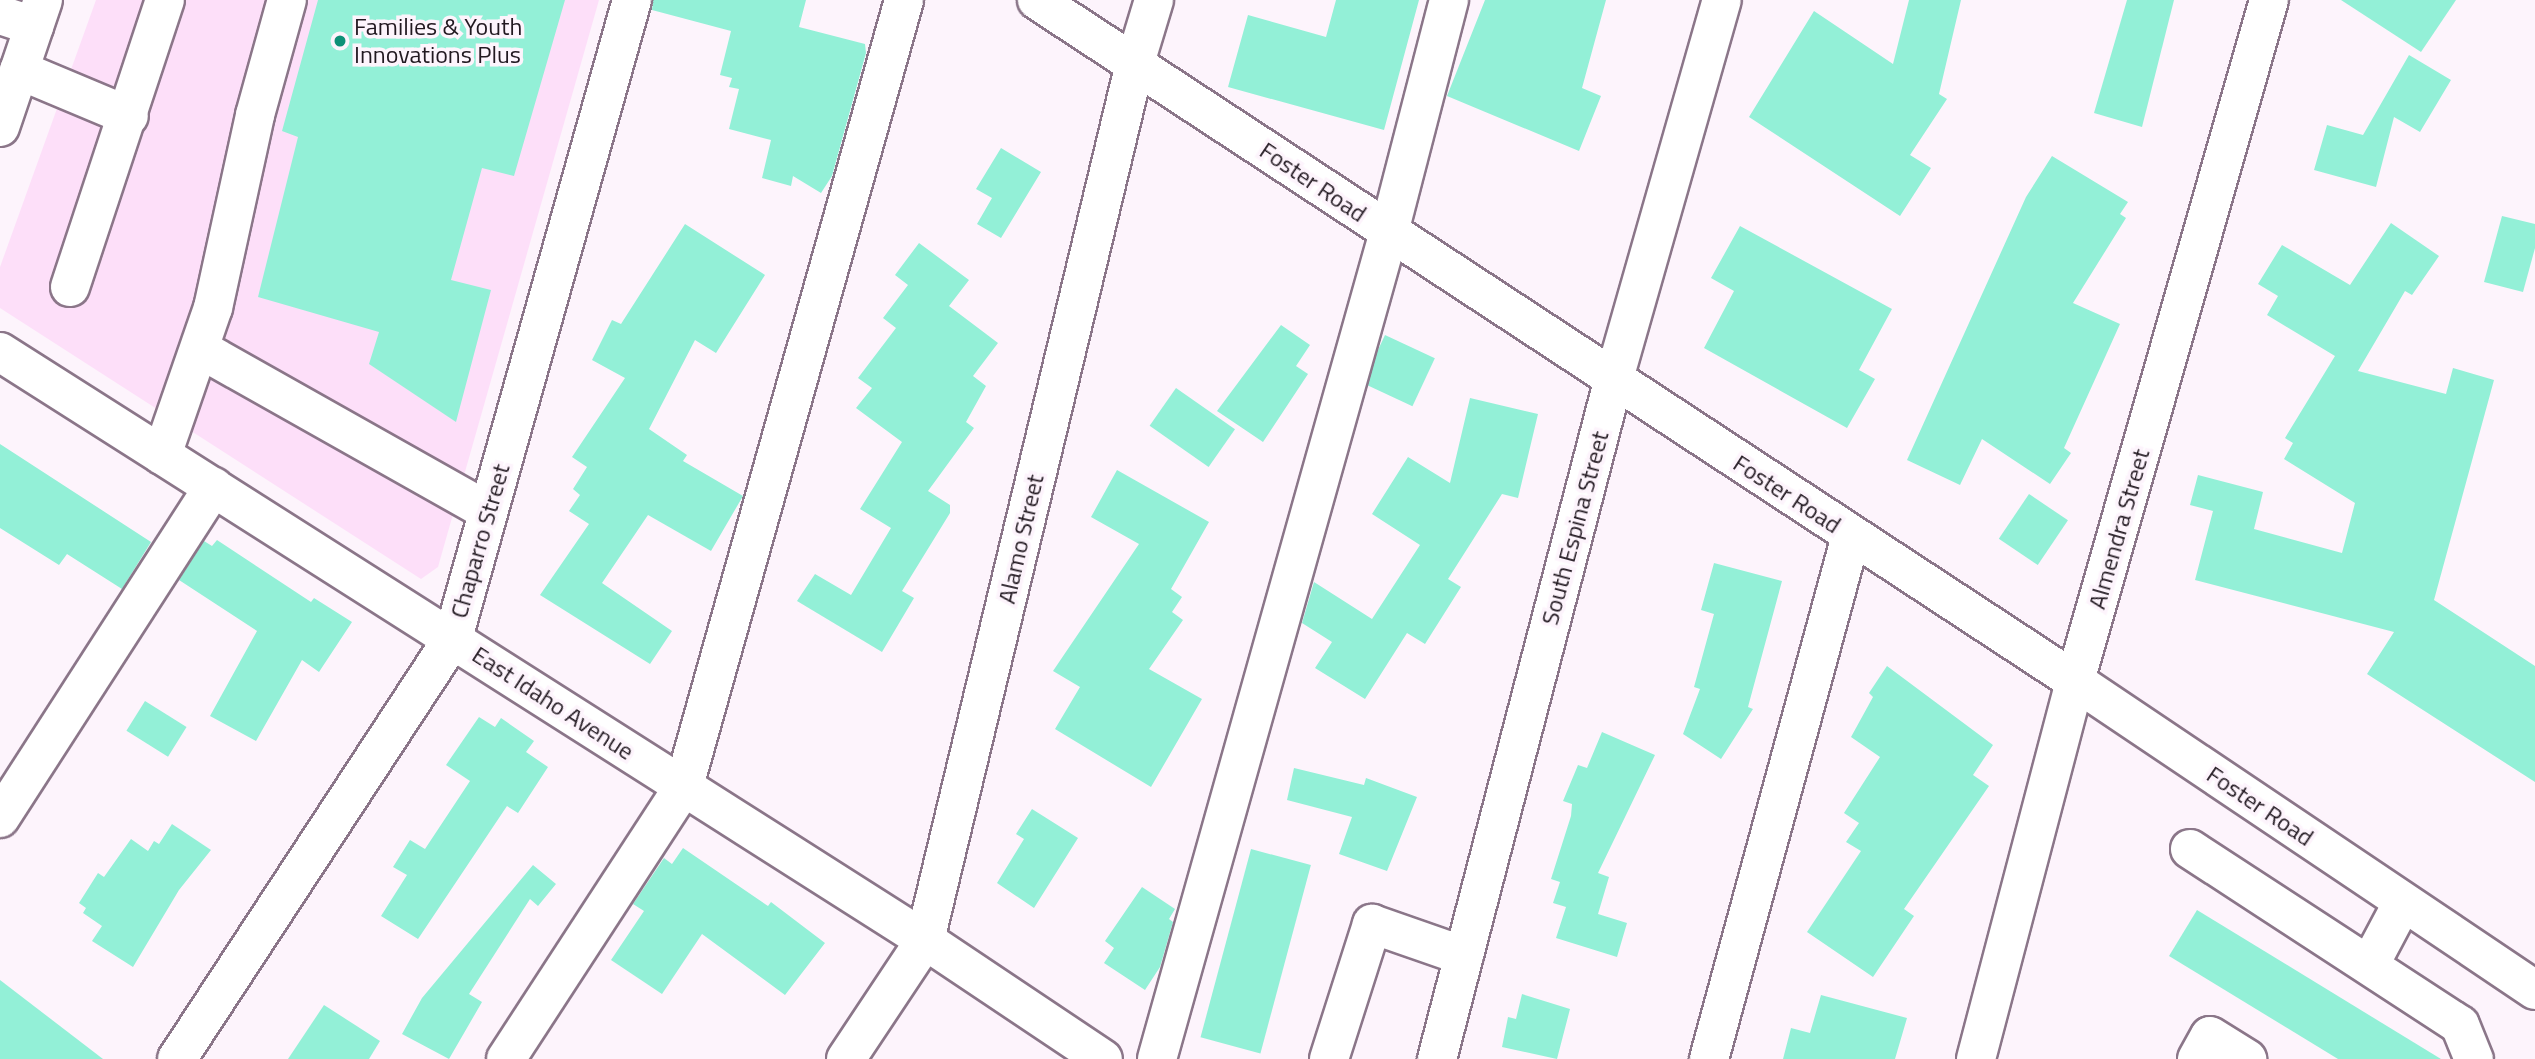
<!DOCTYPE html>
<html>
<head>
<meta charset="utf-8">
<style>
	body { margin:0 }
	#map { position:relative; width:2535px; height:1059px; overflow:hidden; background:#fdf4fc; font-family:"Titillium Web",sans-serif }
	div>[style] { position:absolute }
	[style*='--x'] { left:calc(var(--x)*1px); top:calc(var(--y)*1px); width:calc(var(--w)*1px); rotate:calc(var(--a)*1deg) }
	.built>* { inset:0; background:#fddff9 }
	.building>* { inset:0; background:#93f0d7; transform-origin:0 0 }
	.roads { filter:drop-shadow(2px 0 #8b7689) drop-shadow(-2px 0 #8b7689) drop-shadow(0 2px #8b7689) drop-shadow(0 -2px #8b7689) }
	.minor>* { height:38px; margin:-19px; padding:0 19px; transform-origin:19px; border-radius:19px; background:#fff }
	.dots>* { width:19px; height:19px; translate:-50% -50%; box-sizing:border-box; border:4px solid #fdf4fc; border-radius:50% }
	span { translate:-50% -50%; white-space:nowrap; text-align:center; line-height:1.15; -webkit-text-stroke:7px #fdf4fc; paint-order:stroke }
	.poi-label { font-size:24px; color:#221921 }
	.left { translate:0 -50%; text-align:left }
	.street-label { font-size:24px; color:#221921 }
</style>
</head>
<body>
<div id="map">
	<div class="built">
		<i style="clip-path:polygon(96px 0,599px 0,438px 567px,421px 579px,0 308px,0 267px)"></i>
	</div>
	<div class="building">
		<i style="clip-path:polygon(318px 0,565px 0,514px 176px,482px 168px,451px 280px,491px 290px,456px 422px,369px 364px,379px 332px,258px 297px,298px 137px,282px 131px)"></i>
		<i style="clip-path:polygon(653px 0,806px 0,799px 27px,865px 44px,866px 53px,832px 176px,821px 193px,793px 176px,791px 186px,762px 178px,771px 140px,729px 129px,739px 89px,729px 87px,732px 78px,720px 75px,731px 31px,652px 10px)"></i>
		<i style="clip-path:polygon(1336px 0,1419px 0,1384px 130px,1228px 87px,1248px 15px,1326px 37px)"></i>
		<i style="clip-path:polygon(1485px 0,1606px 0,1582px 88px,1601px 96px,1579px 151px,1447px 96px)"></i>
		<i style="clip-path:polygon(1909px 0,1961px 0,1939px 94px,1947px 99px,1910px 155px,1931px 168px,1900px 216px,1749px 117px,1814px 11px,1893px 64px)"></i>
		<i style="clip-path:polygon(2127px 0,2174px 0,2142px 127px,2094px 113px)"></i>
		<i style="clip-path:polygon(2341px 0,2456px 0,2421px 52px)"></i>
		<i style="clip-path:polygon(2409px 55px,2451px 80px,2420px 132px,2394px 117px,2376px 187px,2314px 170px,2327px 125px,2363px 135px)"></i>
		<i style="clip-path:polygon(1001px 148px,1041px 172px,1001px 238px,977px 224px,992px 198px,976px 189px)"></i>
		<i style="clip-path:polygon(2052px 156px,2128px 202px,2120px 214px,2126px 218px,2073px 303px,2120px 324px,2064px 448px,2071px 453px,2050px 484px,1982px 439px,1960px 485px,1907px 460px,2026px 197px)"></i>
		<i style="clip-path:polygon(2502px 216px,2535px 224px,2535px 248px,2523px 292px,2484px 282px)"></i>
		<i style="clip-path:polygon(2391px 223px,2439px 256px,2412px 295px,2405px 291px,2358px 371px,2446px 394px,2453px 368px,2494px 380px,2434px 600px,2535px 666px,2535px 782px,2367px 674px,2394px 632px,2195px 580px,2213px 511px,2190px 505px,2198px 475px,2263px 492px,2254px 529px,2342px 553px,2355px 503px,2284px 459px,2293px 443px,2285px 438px,2335px 356px,2267px 315px,2278px 296px,2258px 284px,2282px 245px,2350px 285px)"></i>
		<i style="clip-path:polygon(685px 224px,765px 275px,716px 353px,695px 340px,649px 429px,687px 455px,683px 461px,743px 496px,711px 551px,648px 515px,602px 583px,672px 631px,650px 664px,540px 595px,589px 524px,569px 511px,580px 495px,573px 489px,587px 467px,572px 457px,625px 378px,592px 360px,612px 320px,621px 324px)"></i>
		<i style="clip-path:polygon(1740px 226px,1892px 309px,1859px 370px,1875px 379px,1847px 428px,1704px 348px,1734px 291px,1711px 278px)"></i>
		<i style="clip-path:polygon(919px 243px,969px 280px,949px 306px,998px 343px,973px 376px,986px 386px,966px 422px,974px 428px,928px 491px,950px 505px,950px 513px,902px 591px,914px 598px,882px 652px,797px 601px,815px 574px,851px 595px,891px 528px,860px 509px,902px 442px,856px 408px,872px 388px,858px 378px,896px 328px,883px 318px,908px 285px,895px 275px)"></i>
		<i style="clip-path:polygon(1281px 325px,1310px 345px,1296px 366px,1308px 374px,1263px 442px,1217px 411px)"></i>
		<i style="left:1385px;top:335px;width:55px;height:53px;rotate:25deg"></i>
		<i style="left:1176px;top:388px;width:72px;height:46px;rotate:35deg"></i>
		<i style="clip-path:polygon(1470px 398px,1538px 414px,1518px 498px,1502px 494px,1448px 579px,1461px 587px,1425px 644px,1407px 633px,1365px 699px,1315px 668px,1332px 642px,1302px 623px,1314px 582px,1372px 619px,1420px 545px,1372px 514px,1408px 457px,1450px 483px)"></i>
		<i style="clip-path:polygon(0 444px,151px 542px,122px 589px,67px 554px,59px 565px,0 528px)"></i>
		<i style="clip-path:polygon(1117px 470px,1209px 522px,1171px 589px,1182px 597px,1172px 612px,1183px 620px,1149px 669px,1202px 699px,1151px 787px,1055px 729px,1080px 687px,1053px 671px,1139px 544px,1091px 517px)"></i>
		<i style="left:2029px;top:494px;width:47px;height:54px;rotate:34deg"></i>
		<i style="clip-path:polygon(217px 540px,311px 602px,314px 598px,352px 622px,319px 672px,302px 660px,256px 741px,210px 716px,257px 631px,179px 580px,204px 541px,212px 546px)"></i>
		<i style="clip-path:polygon(1714px 563px,1782px 581px,1748px 707px,1753px 709px,1721px 759px,1683px 734px,1700px 689px,1694px 687px,1714px 614px,1701px 610px)"></i>
		<i style="clip-path:polygon(1887px 666px,1993px 745px,1973px 775px,1989px 786px,1904px 909px,1914px 916px,1873px 977px,1807px 932px,1861px 851px,1846px 842px,1859px 823px,1844px 813px,1880px 757px,1851px 737px,1873px 697px,1869px 693px)"></i>
		<i style="left:145px;top:701px;width:49px;height:35px;rotate:32deg"></i>
		<i style="clip-path:polygon(479px 717px,495px 727px,501px 718px,534px 741px,526px 752px,548px 767px,518px 813px,507px 806px,418px 939px,381px 916px,407px 875px,393px 867px,410px 840px,425px 849px,470px 781px,446px 765px)"></i>
		<i style="clip-path:polygon(1602px 732px,1655px 755px,1598px 873px,1609px 877px,1598px 914px,1627px 923px,1617px 957px,1556px 938px,1566px 907px,1553px 903px,1560px 882px,1551px 879px,1571px 816px,1572px 804px,1563px 801px,1578px 765px,1587px 768px)"></i>
		<i style="clip-path:polygon(1294px 768px,1364px 785px,1366px 778px,1417px 797px,1387px 871px,1339px 854px,1352px 817px,1287px 800px)"></i>
		<i style="clip-path:polygon(1032px 809px,1078px 838px,1034px 908px,997px 883px,1024px 839px,1016px 834px)"></i>
		<i style="clip-path:polygon(172px 824px,211px 850px,179px 890px,133px 967px,92px 941px,102px 926px,83px 913px,86px 908px,79px 903px,98px 873px,104px 877px,131px 839px,148px 851px,154px 841px,159px 844px)"></i>
		<i style="clip-path:polygon(683px 848px,768px 906px,771px 902px,825px 943px,785px 995px,702px 934px,662px 994px,611px 960px,644px 911px,633px 904px,664px 858px,672px 864px)"></i>
		<i style="left:1251px;top:849px;width:62px;height:195px;rotate:15deg"></i>
		<i style="clip-path:polygon(533px 865px,556px 884px,538px 906px,530px 899px,469px 994px,482px 1002px,449px 1059px,402px 1034px,422px 998px)"></i>
		<i style="clip-path:polygon(1142px 887px,1175px 909px,1169px 919px,1173px 922px,1160px 967px,1145px 990px,1104px 963px,1114px 948px,1105px 941px)"></i>
		<i style="clip-path:polygon(2197px 910px,2441px 1059px,2338px 1059px,2169px 956px)"></i>
		<i style="clip-path:polygon(0 980px,103px 1059px,0 1059px)"></i>
		<i style="clip-path:polygon(1522px 994px,1570px 1009px,1557px 1059px,1502px 1047px,1508px 1017px,1516px 1019px)"></i>
		<i style="clip-path:polygon(1821px 995px,1907px 1018px,1895px 1059px,1783px 1059px,1791px 1028px,1810px 1033px)"></i>
		<i style="clip-path:polygon(324px 1005px,380px 1041px,369px 1059px,288px 1059px)"></i>
	</div>
	<div class="roads">
		<div class="minor">
			<i style="--x:1037;--y:0;--w:1241;--a:33.27"></i>
			<i style="--x:2075;--y:681;--w:554;--a:33.89"></i>
			<i style="--x:0;--y:15;--w:36;--a:18"></i>
			<i style="--x:19;--y:70;--w:119;--a:22.7"></i>
			<i style="--x:0;--y:127;--w:134;--a:-71.3"></i>
			<i style="--x:70;--y:287;--w:302;--a:-71.7"></i>
			<i style="--x:200;--y:349;--w:330;--a:29.4"></i>
			<i style="--x:0;--y:352;--w:1096;--a:32.44"></i>
			<i style="--x:925;--y:940;--w:214;--a:33.8"></i>
			<i style="--x:162;--y:455;--w:156;--a:-70.9"></i>
			<i style="--x:213;--y:308;--w:198;--a:-77.7"></i>
			<i style="--x:255;--y:115;--w:119;--a:-74.5"></i>
			<i style="--x:0;--y:818;--w:394;--a:-57.2"></i>
			<i style="--x:2190;--y:849;--w:322;--a:33.1"></i>
			<i style="--x:2460;--y:1025;--w:37;--a:68"></i>
			<i style="--x:2370;--y:964;--w:70;--a:-62"></i>
			<i style="--x:177;--y:1059;--w:503;--a:-56.75"></i>
			<i style="--x:453;--y:638;--w:663;--a:-74.33"></i>
			<i style="--x:506;--y:1059;--w:326;--a:-56.9"></i>
			<i style="--x:684;--y:786;--w:816;--a:-74.36"></i>
			<i style="--x:846;--y:1059;--w:143;--a:-56.4"></i>
			<i style="--x:925;--y:940;--w:902;--a:-76.53"></i>
			<i style="--x:1135;--y:63;--w:66;--a:-73.2"></i>
			<i style="--x:1157;--y:1059;--w:859;--a:-74.33"></i>
			<i style="--x:1389;--y:232;--w:240;--a:-75.5"></i>
			<i style="--x:1329;--y:1059;--w:142;--a:-72.3"></i>
			<i style="--x:1372;--y:924;--w:97;--a:19.2"></i>
			<i style="--x:1437;--y:1059;--w:700;--a:-75.43"></i>
			<i style="--x:1613;--y:382;--w:397;--a:-74.1"></i>
			<i style="--x:1709;--y:1059;--w:542;--a:-74.81"></i>
			<i style="--x:1976;--y:1059;--w:391;--a:-75.3"></i>
			<i style="--x:2075;--y:681;--w:708;--a:-74.1"></i>
			<i style="--x:2197;--y:1059;--w:26;--a:-61"></i>
			<i style="--x:2210;--y:1036;--w:44;--a:31.9"></i>
		</div>
	</div>
	<div class="dots">
		<i style="left:340px;top:41px;background:#0e9077"></i>
	</div>
	<div class="poi-label">
		<span class="left" style="left:354px;top:41px">Families &amp; Youth<br>Innovations Plus</span>
	</div>
	<div class="street-label">
		<span style="left:1313px;top:182px;rotate:34deg">Foster Road</span>
		<span style="left:1787px;top:494px;rotate:33deg">Foster Road</span>
		<span style="left:1575px;top:528px;rotate:-75deg">South Espina Street</span>
		<span style="left:2119px;top:529px;rotate:-74deg">Almendra Street</span>
		<span style="left:1021px;top:539px;rotate:-77deg">Alamo Street</span>
		<span style="left:480px;top:541px;rotate:-74deg">Chaparro Street</span>
		<span style="left:553px;top:703px;rotate:33deg">East Idaho Avenue</span>
		<span style="left:2260px;top:806px;rotate:34deg">Foster Road</span>
	</div>
</div>
</body>
</html>
